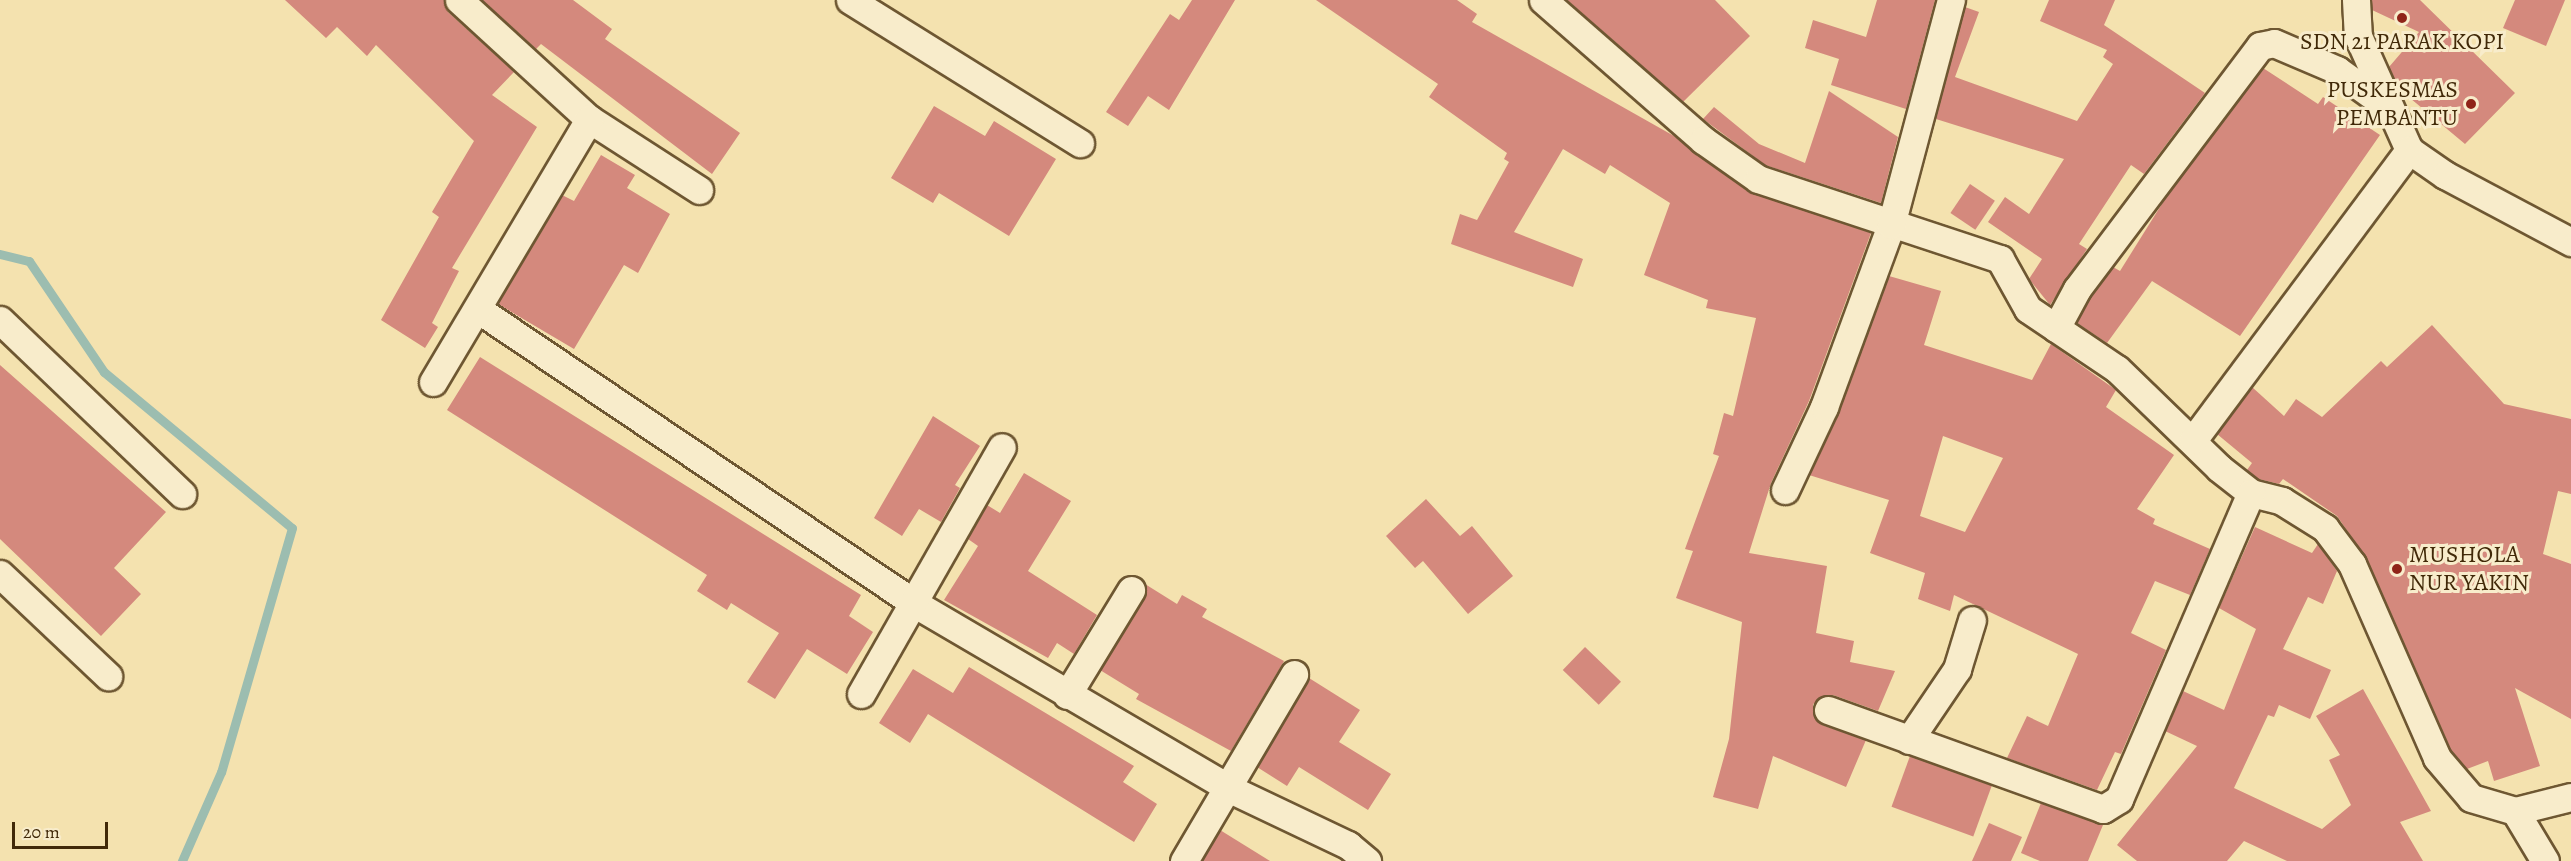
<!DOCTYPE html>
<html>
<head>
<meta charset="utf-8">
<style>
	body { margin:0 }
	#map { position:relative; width:2571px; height:861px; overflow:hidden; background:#f4e2af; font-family:Alegreya,serif }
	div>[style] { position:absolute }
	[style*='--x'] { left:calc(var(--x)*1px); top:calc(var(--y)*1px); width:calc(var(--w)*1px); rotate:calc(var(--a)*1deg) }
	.stream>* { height:9px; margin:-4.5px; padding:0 4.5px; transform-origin:4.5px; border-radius:4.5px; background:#9cbdb0 }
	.building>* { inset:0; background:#d4897d; transform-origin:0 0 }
	.roads { filter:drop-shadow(2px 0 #6e5732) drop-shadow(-2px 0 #6e5732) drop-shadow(0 2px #6e5732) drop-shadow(0 -2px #6e5732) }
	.street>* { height:27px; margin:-13.5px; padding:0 13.5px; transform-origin:13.5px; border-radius:13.5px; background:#f8eccb }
	.dots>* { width:16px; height:16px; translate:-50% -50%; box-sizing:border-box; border:3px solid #f8eccb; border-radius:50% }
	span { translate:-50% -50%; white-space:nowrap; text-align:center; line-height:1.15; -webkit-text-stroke:6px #f8eccb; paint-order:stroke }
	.poi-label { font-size:24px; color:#412908 }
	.right { translate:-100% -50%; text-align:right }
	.left { translate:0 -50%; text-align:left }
	.scale { position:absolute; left:12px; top:822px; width:96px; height:27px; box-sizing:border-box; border:3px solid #412908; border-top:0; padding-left:8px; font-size:18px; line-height:21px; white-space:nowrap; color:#412908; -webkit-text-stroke:4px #f8eccb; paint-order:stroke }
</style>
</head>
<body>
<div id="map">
	<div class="stream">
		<i style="--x:0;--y:254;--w:30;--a:14"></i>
		<i style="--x:29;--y:261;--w:134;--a:56"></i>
		<i style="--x:104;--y:372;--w:244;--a:39.7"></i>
		<i style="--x:292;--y:528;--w:254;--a:106.2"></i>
		<i style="--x:221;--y:772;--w:97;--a:113.7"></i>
	</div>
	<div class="building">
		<i style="clip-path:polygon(285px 0,444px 0,448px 12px,514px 72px,492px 95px,537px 127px,452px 268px,459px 271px,432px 323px,438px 327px,425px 348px,381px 320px,439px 217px,432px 212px,474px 141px,376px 45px,367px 56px,337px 27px,326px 38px)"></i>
		<i style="clip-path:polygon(482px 0,573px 0,612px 29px,605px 39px,740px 133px,712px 174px,541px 44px,536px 49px)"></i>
		<i style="clip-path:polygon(1192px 0,1235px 0,1169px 110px,1148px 96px,1128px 126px,1106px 112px,1170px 14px,1179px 20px)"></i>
		<i style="clip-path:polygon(1316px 0,1457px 0,1477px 14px,1472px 22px,1674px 136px,1749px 192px,1871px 233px,1809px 401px,1771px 483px,1749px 553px,1827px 566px,1816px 633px,1854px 641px,1850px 662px,1895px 671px,1878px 711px,1833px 695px,1813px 704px,1813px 713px,1822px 725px,1866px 740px,1846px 787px,1773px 756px,1758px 809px,1713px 797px,1729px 739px,1742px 622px,1676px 598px,1693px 551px,1685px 549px,1719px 456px,1713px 454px,1724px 413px,1733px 416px,1756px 318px,1706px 308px,1708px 300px,1644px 275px,1670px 203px,1610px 165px,1605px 174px,1563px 149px,1514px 232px,1583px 259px,1573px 287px,1451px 244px,1460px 214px,1477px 220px,1509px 162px,1504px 159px,1507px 153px,1429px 97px,1438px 84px)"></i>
		<i style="clip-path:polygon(1567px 0,1715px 0,1750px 36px,1683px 102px)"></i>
		<i style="clip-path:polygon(1877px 0,1935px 0,1906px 109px,1831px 85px,1839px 59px,1805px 48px,1813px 20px,1866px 37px)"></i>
		<i style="clip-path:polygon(2049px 0,2115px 0,2104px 25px,2205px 93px,2144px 174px,2131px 165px,2079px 244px,2087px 249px,2050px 305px,2029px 279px,2042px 259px,1988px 222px,2005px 197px,2029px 214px,2064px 159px,1936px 119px,1965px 7px,1979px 12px,1955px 77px,2077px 121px,2113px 64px,2103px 57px,2107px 50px,2040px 21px)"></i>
		<i style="clip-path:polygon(2372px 0,2420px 0,2515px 93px,2465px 144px,2398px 88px,2389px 67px,2419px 32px,2372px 10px)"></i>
		<i style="clip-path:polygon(2515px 0,2565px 0,2546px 46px,2503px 28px)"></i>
		<i style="clip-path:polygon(2263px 68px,2318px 104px,2323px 97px,2380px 135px,2240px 336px,2152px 281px,2107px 343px,2077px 323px,2090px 298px,2113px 267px,2120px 271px,2170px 191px)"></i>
		<i style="clip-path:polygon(1829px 91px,1898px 137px,1881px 203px,1765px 165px,1703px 119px,1714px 107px,1759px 144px,1805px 163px)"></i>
		<i style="clip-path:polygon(934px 106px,985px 136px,994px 121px,1056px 159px,1009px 236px,939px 193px,933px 203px,891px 178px)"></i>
		<i style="clip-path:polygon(601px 155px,635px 175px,627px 188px,670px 214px,638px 273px,624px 265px,574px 349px,498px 304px,562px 195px,574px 201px)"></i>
		<i style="left:1970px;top:184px;width:30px;height:35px;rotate:34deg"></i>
		<i style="clip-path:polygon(evenodd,1889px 276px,1941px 291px,1924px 345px,2032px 380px,2051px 344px,2116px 390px,2106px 407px,2174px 455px,2137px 509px,2155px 519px,2153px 524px,2210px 549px,2190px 595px,2155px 581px,2131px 633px,2166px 650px,2121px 754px,2115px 752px,2097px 790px,2007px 758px,2027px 716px,2048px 726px,2078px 654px,1954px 595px,1950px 611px,1918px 599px,1925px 573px,1870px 553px,1889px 500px,1809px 475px,1889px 276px,1943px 436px,2003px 458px,1965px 532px,1920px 516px,1943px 436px)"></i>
		<i style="clip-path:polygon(2432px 325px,2504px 404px,2571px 419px,2571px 494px,2558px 491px,2543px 554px,2571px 564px,2571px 719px,2515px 688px,2540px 766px,2494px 781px,2488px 761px,2467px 769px,2451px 750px,2366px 558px,2337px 516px,2283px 479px,2279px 484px,2258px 479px,2247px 470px,2252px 463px,2217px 434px,2252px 387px,2284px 416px,2296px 399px,2322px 417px,2381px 361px,2387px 367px)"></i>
		<i style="clip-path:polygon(480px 357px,861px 595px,849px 616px,873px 632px,847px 674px,807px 649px,775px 699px,747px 682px,779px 633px,731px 603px,727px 610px,697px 591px,707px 575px,447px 410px)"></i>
		<i style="clip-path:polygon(0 365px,166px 512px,114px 568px,141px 594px,101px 636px,0 539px)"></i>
		<i style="clip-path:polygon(933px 416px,980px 446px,955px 485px,960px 488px,941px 522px,919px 509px,902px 536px,874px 518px)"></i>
		<i style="clip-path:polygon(1024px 473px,1071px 501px,1028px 571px,1097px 615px,1074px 654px,1057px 643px,1048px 658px,944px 600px,978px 546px,968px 539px,987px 505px,1000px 513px)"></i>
		<i style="clip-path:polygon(1426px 499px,1460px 536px,1472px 526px,1513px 576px,1468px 614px,1423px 561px,1415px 568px,1386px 536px)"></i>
		<i style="clip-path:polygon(2255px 527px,2312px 553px,2318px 544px,2337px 571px,2323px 604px,2308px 597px,2283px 649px,2331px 670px,2310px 719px,2279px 705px,2274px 717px,2268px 715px,2234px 788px,2322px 829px,2351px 805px,2329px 760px,2340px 755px,2316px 716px,2363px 689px,2431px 811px,2400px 822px,2423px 861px,2287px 861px,2244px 841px,2227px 861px,2137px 861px,2117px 845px,2197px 746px,2165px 731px,2183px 691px,2224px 710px,2256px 629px,2219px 608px)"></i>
		<i style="clip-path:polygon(1145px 584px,1177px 604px,1182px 595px,1207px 609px,1202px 617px,1284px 661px,1231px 751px,1136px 699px,1139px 694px,1100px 670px,1144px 598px)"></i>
		<i style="left:1585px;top:647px;width:50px;height:32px;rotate:44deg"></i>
		<i style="clip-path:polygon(969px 667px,1134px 766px,1123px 782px,1157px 804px,1134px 842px,928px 714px,910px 743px,879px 723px,913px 669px,953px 693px)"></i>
		<i style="clip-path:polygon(1309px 678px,1360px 710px,1339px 742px,1391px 774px,1368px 810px,1299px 767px,1287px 786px,1257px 767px)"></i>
		<i style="left:1910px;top:756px;width:87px;height:54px;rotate:20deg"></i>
		<i style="clip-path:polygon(2041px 803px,2103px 825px,2088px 861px,2040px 861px,2021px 853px)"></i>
		<i style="clip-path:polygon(1989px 823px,2022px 837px,2011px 861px,1972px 861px)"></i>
		<i style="clip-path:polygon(1220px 830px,1270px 861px,1202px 861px)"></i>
	</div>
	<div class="roads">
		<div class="street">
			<i style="--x:459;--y:0;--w:176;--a:42.5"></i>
			<i style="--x:589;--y:119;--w:131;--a:32.8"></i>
			<i style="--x:850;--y:0;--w:271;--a:31.9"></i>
			<i style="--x:1543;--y:0;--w:213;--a:41.2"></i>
			<i style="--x:1703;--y:140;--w:67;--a:35.3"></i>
			<i style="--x:1758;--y:179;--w:255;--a:18.3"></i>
			<i style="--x:2000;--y:259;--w:57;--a:60.8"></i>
			<i style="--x:2028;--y:309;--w:107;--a:34"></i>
			<i style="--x:2117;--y:369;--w:142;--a:44.1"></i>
			<i style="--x:2219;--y:468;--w:41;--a:38"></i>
			<i style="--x:2251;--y:493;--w:32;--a:14"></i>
			<i style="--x:2282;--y:501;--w:51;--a:32.1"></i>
			<i style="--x:2325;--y:528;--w:45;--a:53.1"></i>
			<i style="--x:2352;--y:564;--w:212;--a:66.3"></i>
			<i style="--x:2437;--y:758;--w:52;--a:49.6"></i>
			<i style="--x:2471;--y:798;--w:46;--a:16.5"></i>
			<i style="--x:2515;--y:811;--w:58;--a:-14"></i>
			<i style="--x:2356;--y:0;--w:36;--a:87"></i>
			<i style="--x:2358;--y:36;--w:125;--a:65.9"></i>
			<i style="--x:2409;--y:150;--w:44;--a:34.8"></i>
			<i style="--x:2445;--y:175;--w:143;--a:28"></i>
			<i style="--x:479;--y:310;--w:528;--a:33.96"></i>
			<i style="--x:917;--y:605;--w:363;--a:30.4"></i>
			<i style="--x:1230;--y:789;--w:131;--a:25.4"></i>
			<i style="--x:1348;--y:845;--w:25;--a:40"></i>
			<i style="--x:0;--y:320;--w:252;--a:43.7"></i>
			<i style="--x:2056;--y:328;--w:44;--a:-61.7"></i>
			<i style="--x:2077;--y:289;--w:304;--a:-53"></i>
			<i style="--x:2260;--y:46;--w:14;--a:-12"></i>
			<i style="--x:2274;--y:43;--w:69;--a:23.2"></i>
			<i style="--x:2337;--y:70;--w:62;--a:35.8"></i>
			<i style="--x:433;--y:382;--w:306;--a:-59.3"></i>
			<i style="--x:2193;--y:440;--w:362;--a:-53.3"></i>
			<i style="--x:1785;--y:490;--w:92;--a:-64.8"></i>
			<i style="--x:1824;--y:407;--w:194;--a:-69.8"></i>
			<i style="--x:1891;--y:225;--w:233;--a:-75.1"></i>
			<i style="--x:0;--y:574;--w:149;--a:43.4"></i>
			<i style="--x:861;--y:694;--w:284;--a:-60.3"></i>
			<i style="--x:1067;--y:695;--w:123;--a:-58.6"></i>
			<i style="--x:1828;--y:710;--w:292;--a:19.8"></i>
			<i style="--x:2103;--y:809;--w:19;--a:-32"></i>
			<i style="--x:2119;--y:799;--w:333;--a:-66.7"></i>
			<i style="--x:1909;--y:740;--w:86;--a:-55.9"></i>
			<i style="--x:1957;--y:669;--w:51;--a:-73"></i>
			<i style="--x:2515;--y:811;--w:58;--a:59"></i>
			<i style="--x:1184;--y:861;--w:217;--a:-59.5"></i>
		</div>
	</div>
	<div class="dots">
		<i style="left:2402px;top:18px;background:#8f2418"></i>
		<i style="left:2471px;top:104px;background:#8f2418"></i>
		<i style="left:2397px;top:569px;background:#8f2418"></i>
	</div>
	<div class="poi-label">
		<span style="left:2402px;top:42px">SDN 21 PARAK KOPI</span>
		<span class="right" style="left:2458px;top:104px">PUSKESMAS<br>PEMBANTU</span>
		<span class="left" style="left:2409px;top:569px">MUSHOLA<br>NUR YAKIN</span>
	</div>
	<div class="scale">20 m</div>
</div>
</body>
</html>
